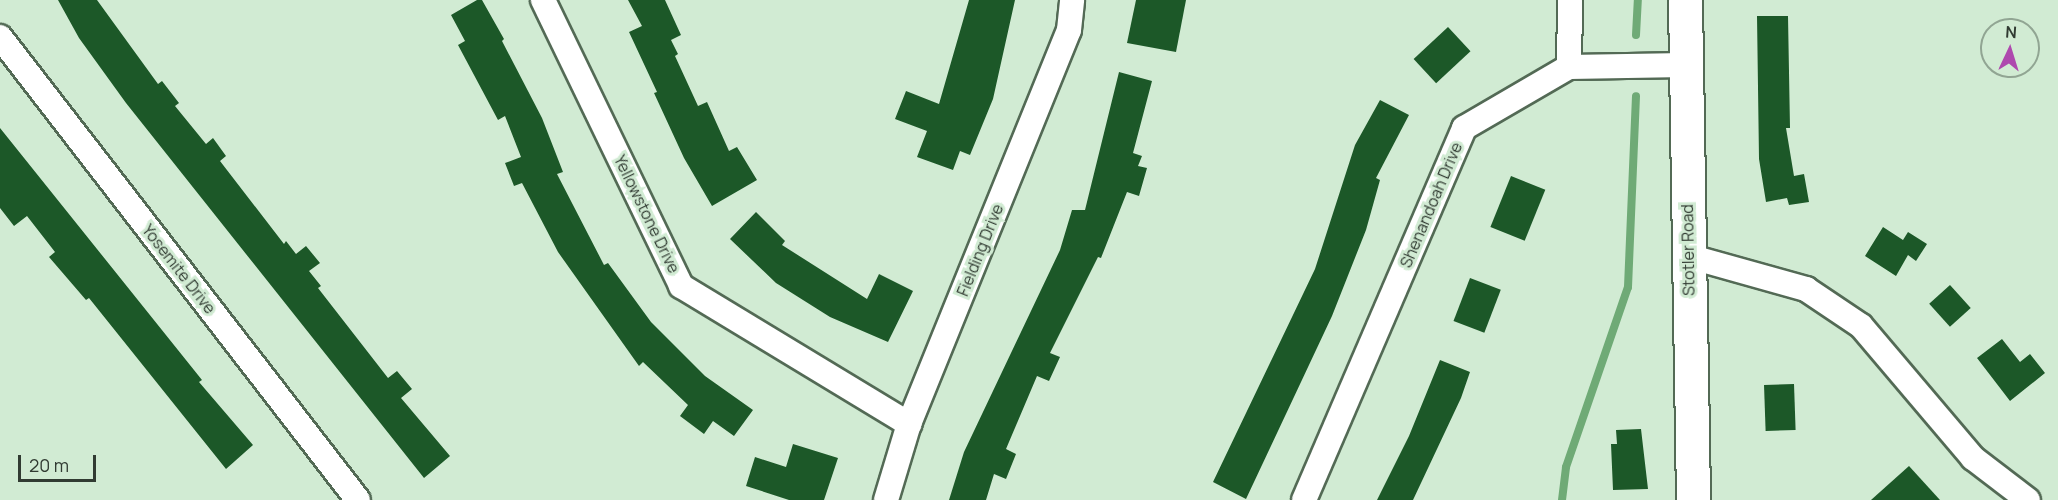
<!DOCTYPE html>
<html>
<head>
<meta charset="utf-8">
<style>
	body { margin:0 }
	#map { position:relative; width:2058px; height:500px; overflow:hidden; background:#d1ebd3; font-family:Manrope,sans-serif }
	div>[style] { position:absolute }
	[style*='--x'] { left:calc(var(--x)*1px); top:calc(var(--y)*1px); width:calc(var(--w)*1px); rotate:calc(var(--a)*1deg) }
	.stream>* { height:8px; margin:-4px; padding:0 4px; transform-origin:4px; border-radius:4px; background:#6faa76 }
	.building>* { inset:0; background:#1c5828; transform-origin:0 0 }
	.roads { filter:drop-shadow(2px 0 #536a55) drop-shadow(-2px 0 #536a55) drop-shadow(0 2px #536a55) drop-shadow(0 -2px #536a55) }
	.street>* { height:24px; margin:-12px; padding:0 12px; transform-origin:12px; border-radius:12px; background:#fff }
	.secondary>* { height:33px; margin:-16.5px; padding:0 16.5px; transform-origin:16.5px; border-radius:16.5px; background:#fff }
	span { translate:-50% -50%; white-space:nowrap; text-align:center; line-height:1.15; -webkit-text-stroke:6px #d1ebd3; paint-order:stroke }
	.street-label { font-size:16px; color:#313b32 }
	.north { position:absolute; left:1980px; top:18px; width:60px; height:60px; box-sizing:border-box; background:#d1ebd3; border:2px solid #91a593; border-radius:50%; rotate:4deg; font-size:16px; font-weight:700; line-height:24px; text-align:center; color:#313b32 }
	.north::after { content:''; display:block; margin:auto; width:21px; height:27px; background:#ae49ae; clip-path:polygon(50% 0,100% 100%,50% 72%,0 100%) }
	.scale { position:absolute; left:18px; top:455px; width:78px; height:27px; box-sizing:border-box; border:3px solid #313b32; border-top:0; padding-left:8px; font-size:18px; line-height:21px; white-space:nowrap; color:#313b32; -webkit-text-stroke:4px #d1ebd3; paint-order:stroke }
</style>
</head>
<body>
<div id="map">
	<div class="stream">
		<i style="--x:1636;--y:35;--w:35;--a:-87"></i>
		<i style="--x:1562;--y:500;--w:33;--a:-83"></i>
		<i style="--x:1566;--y:467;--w:190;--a:-71"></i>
		<i style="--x:1628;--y:287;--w:191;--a:-87.6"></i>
	</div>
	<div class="building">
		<i style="clip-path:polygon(58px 0,97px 0,158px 84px,162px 81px,179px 103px,175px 106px,206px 144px,213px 138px,226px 156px,220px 161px,284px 244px,286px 241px,296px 254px,306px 246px,320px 263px,309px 271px,321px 286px,318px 288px,388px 378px,397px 371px,412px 389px,401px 398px,450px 456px,424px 478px,126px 103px,79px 38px)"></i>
		<i style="clip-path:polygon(477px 0,482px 0,504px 39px,502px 41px,542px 118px,563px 172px,557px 174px,604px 265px,608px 263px,651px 322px,705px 376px,753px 410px,734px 436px,713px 421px,704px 434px,680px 416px,688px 405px,643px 362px,639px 366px,558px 252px,522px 183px,514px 186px,505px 163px,521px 157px,505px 116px,498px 120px,458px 45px,465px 41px,451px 15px)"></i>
		<i style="clip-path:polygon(628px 0,665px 0,681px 35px,671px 40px,678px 54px,675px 56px,698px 106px,707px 102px,729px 151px,737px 147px,757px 180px,712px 206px,684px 158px,654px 93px,657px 92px,629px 32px,642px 26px)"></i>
		<i style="clip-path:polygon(969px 0,1015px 0,993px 99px,970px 155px,960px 151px,953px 170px,917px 157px,927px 131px,895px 119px,906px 91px,939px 104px)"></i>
		<i style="clip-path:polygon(1136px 0,1186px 0,1176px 52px,1127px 43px)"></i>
		<i style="clip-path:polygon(1757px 16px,1788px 16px,1790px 128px,1786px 128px,1794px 176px,1804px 174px,1809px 202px,1789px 205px,1787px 198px,1766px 202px,1759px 159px)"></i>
		<i style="left:1448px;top:27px;width:33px;height:47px;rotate:47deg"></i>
		<i style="clip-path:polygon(1119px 72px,1152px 81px,1133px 153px,1142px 156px,1138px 166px,1147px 168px,1139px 196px,1127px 192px,1101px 258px,1098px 257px,1050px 353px,1060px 357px,1049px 381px,1037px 376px,1006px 449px,1016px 454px,1006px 479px,994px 474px,986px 500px,949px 500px,964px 452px,1060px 250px,1072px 210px,1085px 210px)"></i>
		<i style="clip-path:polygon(1380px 100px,1409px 115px,1376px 178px,1380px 180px,1366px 230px,1332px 316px,1246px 499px,1213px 482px,1315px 269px,1355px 145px)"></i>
		<i style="clip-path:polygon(0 128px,202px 380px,199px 382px,253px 445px,226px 469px,89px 298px,86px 300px,49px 257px,55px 252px,27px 216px,14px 226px,0 208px)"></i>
		<i style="left:1511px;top:176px;width:37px;height:55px;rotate:22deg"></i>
		<i style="clip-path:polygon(756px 212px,785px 241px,782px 245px,867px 299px,879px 274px,913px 291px,888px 342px,830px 317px,776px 283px,730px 239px)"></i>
		<i style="clip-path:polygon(1883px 227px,1903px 240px,1908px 232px,1927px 244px,1916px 261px,1908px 255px,1896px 276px,1865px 256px)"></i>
		<i style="left:1470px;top:278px;width:33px;height:46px;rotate:21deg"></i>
		<i style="left:1950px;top:285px;width:31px;height:28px;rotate:48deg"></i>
		<i style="clip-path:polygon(2002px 339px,2020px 362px,2030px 354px,2045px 373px,2010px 401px,1977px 358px)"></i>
		<i style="clip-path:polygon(1440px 360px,1470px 372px,1461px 398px,1413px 500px,1377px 500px,1409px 436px)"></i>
		<i style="left:1794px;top:384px;width:46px;height:30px;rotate:88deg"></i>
		<i style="clip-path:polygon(1641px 429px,1648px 489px,1613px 490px,1611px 444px,1617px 444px,1616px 430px)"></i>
		<i style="clip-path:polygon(793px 444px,838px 458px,824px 500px,789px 500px,746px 486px,755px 457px,786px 467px)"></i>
		<i style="clip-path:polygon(1909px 466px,1940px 500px,1871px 500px)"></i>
	</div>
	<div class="roads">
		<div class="street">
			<i style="--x:543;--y:0;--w:318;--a:64.2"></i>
			<i style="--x:681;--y:286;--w:267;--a:31.2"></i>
			<i style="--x:0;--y:37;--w:585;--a:52.29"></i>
			<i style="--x:1569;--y:67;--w:67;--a:-89.1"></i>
			<i style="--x:1688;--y:256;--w:123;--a:15.6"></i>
			<i style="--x:1806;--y:289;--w:66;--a:33.9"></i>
			<i style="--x:1861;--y:326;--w:173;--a:49.7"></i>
			<i style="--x:1973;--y:458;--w:69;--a:37.4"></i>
			<i style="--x:886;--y:500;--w:79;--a:-73.2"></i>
			<i style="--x:909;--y:424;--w:425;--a:-67.9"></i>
			<i style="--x:1069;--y:30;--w:30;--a:-84"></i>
			<i style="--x:1304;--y:500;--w:405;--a:-66.7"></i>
			<i style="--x:1464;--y:128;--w:121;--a:-30.2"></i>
			<i style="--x:1569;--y:67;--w:116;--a:-1"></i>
		</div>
		<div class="secondary">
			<i style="--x:1685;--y:0;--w:500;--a:89.08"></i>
		</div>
	</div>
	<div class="street-label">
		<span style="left:1431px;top:205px;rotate:-67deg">Shenandoah Drive</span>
		<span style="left:647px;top:214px;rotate:64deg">Yellowstone Drive</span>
		<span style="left:980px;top:250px;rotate:-68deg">Fielding Drive</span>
		<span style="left:1688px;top:250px;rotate:-91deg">Stotler Road</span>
		<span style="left:179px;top:269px;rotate:52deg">Yosemite Drive</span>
	</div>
	<div class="north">N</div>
	<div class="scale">20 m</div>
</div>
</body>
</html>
